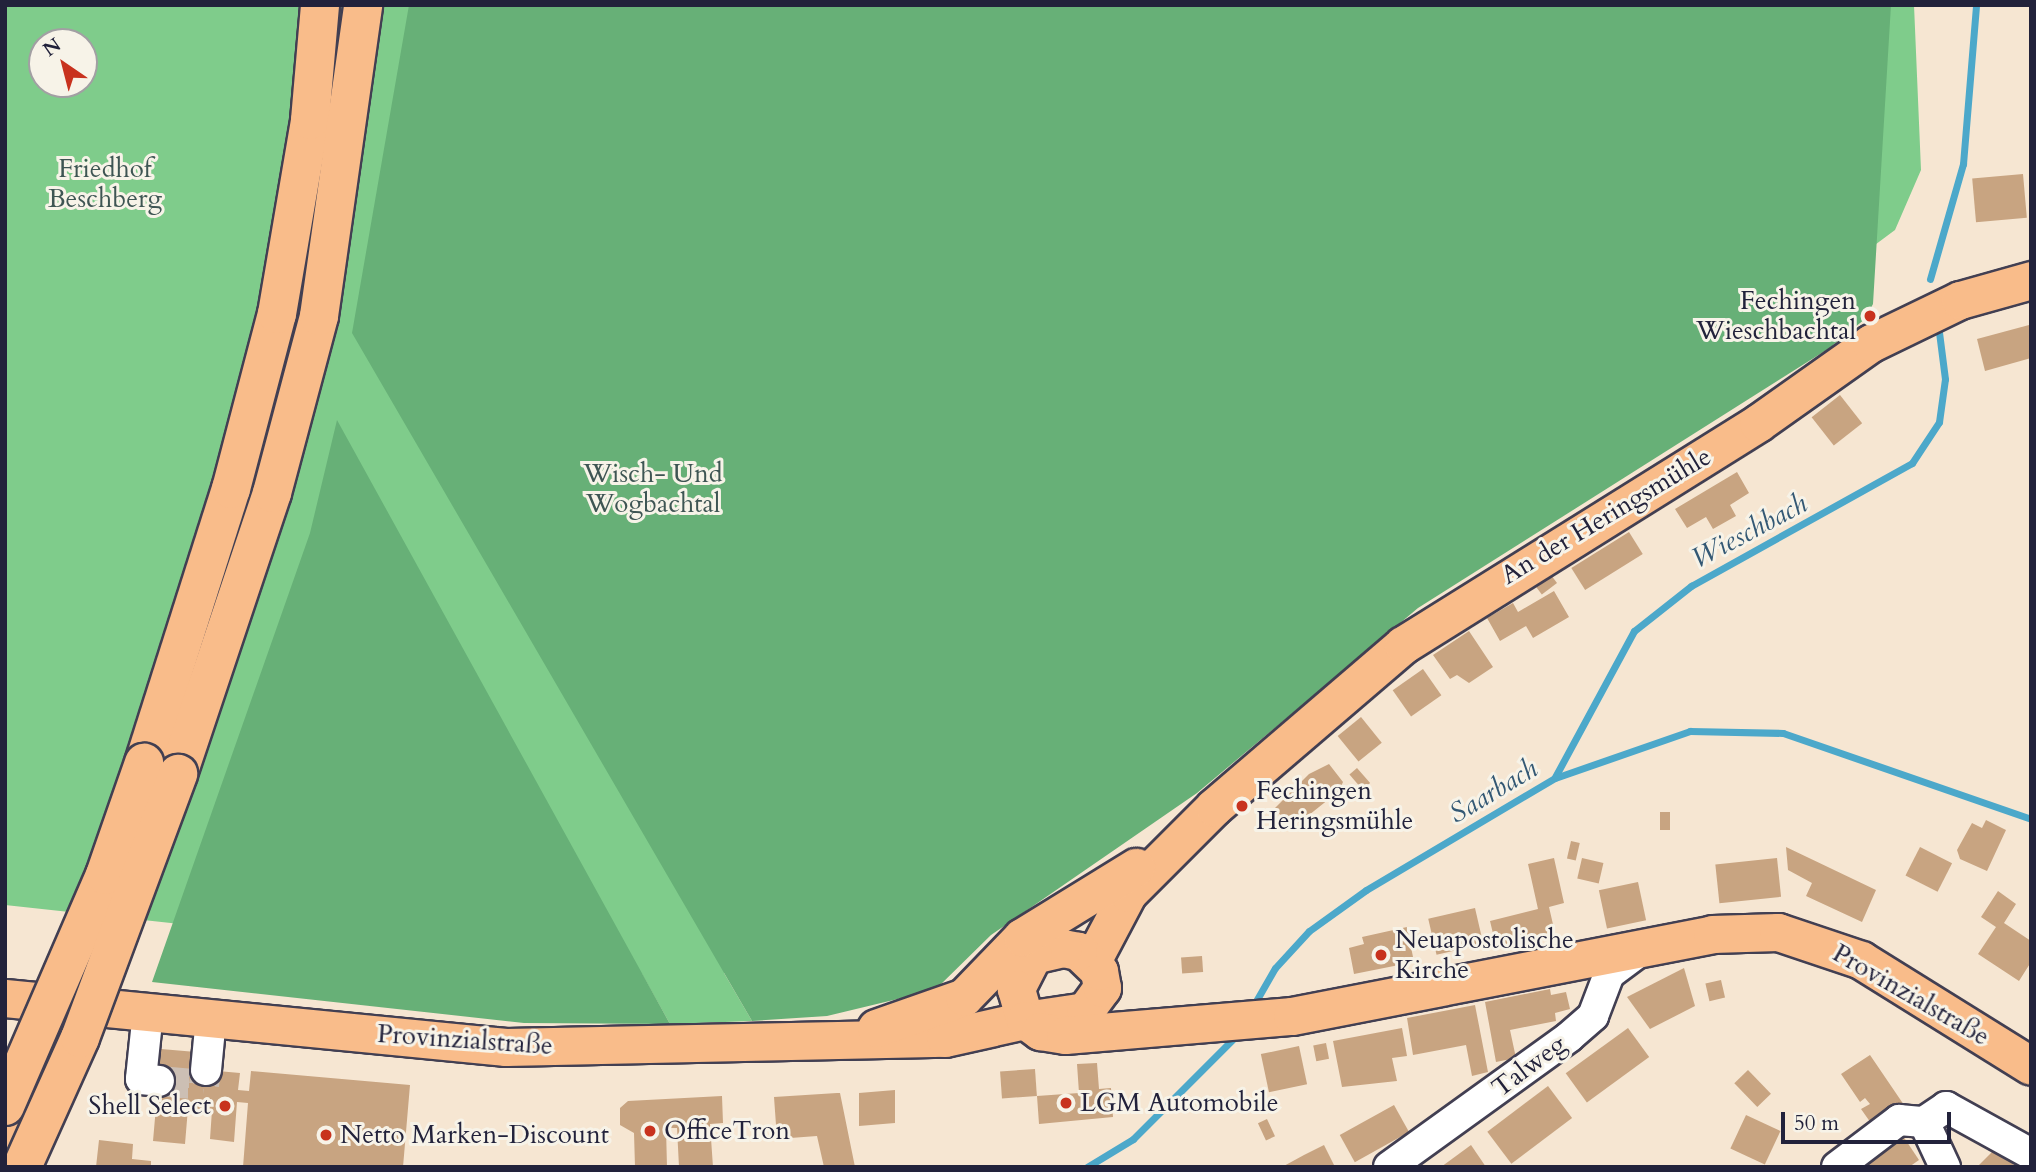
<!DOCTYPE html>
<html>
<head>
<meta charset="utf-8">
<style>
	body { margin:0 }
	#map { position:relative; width:2036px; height:1172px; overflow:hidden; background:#f6e6d2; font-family:Cardo,serif }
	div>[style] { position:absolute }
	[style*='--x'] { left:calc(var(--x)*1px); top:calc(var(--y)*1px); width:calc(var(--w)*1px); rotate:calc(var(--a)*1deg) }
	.green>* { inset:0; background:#7fcc8b }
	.forest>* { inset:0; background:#67b077 }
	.stream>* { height:7px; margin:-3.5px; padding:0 3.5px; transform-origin:3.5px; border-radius:3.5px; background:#4ca8ca }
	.building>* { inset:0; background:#c8a481; transform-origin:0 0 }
	.minor-tunnel>* { height:30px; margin-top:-15px; transform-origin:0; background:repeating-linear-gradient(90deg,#ccbfb4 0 30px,transparent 0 45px) }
	.roads { filter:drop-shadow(2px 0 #423f52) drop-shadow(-2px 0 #423f52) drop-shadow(0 2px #423f52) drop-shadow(0 -2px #423f52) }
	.minor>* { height:30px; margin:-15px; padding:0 15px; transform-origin:15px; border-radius:15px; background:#fff }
	.major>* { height:37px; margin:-18.5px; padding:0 18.5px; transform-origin:18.5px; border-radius:18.5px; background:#f9bc8a }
	.highway>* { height:38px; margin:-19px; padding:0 19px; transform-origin:19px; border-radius:19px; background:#f9bc8a }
	.bridges { filter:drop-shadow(2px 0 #423f52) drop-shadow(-2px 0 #423f52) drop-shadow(0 2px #423f52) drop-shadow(0 -2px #423f52) }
	.highway-bridge>* { height:38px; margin:-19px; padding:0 19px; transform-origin:19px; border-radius:19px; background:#f9bc8a }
	.dots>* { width:19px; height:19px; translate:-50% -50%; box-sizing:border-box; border:4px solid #f7f3e8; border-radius:50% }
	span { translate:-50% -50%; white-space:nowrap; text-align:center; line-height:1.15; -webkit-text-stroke:6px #f7f3e8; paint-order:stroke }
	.park-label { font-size:26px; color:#3e5553 }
	.poi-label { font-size:26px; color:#22223b }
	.right { translate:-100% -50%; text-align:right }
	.left { translate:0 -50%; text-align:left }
	.street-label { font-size:26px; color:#22223b }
	.water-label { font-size:28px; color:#335874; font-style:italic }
	.frame { position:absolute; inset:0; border:7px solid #22223b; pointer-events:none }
	.north { position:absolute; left:28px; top:28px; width:70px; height:70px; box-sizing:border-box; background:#f7f3e8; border:2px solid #a29fa3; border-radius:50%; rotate:325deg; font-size:19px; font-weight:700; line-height:28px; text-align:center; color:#22223b }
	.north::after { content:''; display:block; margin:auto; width:24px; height:32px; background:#c8321e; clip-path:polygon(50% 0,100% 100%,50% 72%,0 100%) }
	.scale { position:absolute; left:1781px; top:1112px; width:170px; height:32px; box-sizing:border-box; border:4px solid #22223b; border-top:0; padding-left:9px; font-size:21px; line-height:24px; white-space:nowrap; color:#22223b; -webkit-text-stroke:5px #f7f3e8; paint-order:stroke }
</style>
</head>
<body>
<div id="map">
	<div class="green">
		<i style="clip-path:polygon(evenodd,5px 5px,1914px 5px,1921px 170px,1895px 230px,1712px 366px,724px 973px,752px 1021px,670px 1024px,642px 974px,5px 905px,5px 5px,42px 42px,84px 42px,84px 84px,42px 84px,42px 42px)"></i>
	</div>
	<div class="forest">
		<i style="clip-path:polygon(409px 5px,1891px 5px,1873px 304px,1865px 319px,1828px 349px,1418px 608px,1197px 793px,991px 935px,935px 990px,827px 1016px,752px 1021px,352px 333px)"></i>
		<i style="clip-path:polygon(337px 420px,670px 1024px,524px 1023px,152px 982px,310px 533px)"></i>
	</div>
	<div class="stream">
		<i style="--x:1930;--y:279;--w:120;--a:-74"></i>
		<i style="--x:1963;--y:164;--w:160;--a:-85.3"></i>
		<i style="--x:1555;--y:777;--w:166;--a:-61.6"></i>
		<i style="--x:1634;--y:631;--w:73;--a:-38.3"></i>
		<i style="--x:1691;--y:586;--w:253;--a:-29.1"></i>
		<i style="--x:1912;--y:463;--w:49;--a:-56.6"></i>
		<i style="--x:1939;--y:422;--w:43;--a:-82.1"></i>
		<i style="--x:1945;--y:379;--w:47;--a:-97.3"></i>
		<i style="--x:1252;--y:1008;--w:46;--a:-60.1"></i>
		<i style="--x:1275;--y:968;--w:50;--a:-47.4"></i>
		<i style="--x:1309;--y:931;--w:70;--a:-35.7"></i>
		<i style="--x:1366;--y:890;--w:220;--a:-30.7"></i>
		<i style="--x:1555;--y:778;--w:143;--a:-19.2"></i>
		<i style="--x:1690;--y:731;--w:93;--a:1.2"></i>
		<i style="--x:1783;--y:733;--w:262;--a:19.1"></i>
		<i style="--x:1087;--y:1167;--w:54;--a:-31.3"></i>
		<i style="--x:1133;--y:1139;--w:148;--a:-45"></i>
	</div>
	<div class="building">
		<i style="left:2023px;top:174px;width:44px;height:51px;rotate:85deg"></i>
		<i style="clip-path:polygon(2029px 325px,2031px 358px,1985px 371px,1977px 339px)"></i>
		<i style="left:1840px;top:395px;width:36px;height:36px;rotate:52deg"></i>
		<i style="clip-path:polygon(1737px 472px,1749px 493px,1730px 505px,1736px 516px,1713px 529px,1706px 517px,1687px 528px,1675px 509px)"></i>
		<i style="left:1629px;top:532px;width:26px;height:68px;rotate:58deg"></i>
		<i style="left:1551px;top:575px;width:10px;height:19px;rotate:53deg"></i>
		<i style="clip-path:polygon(1554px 591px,1569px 617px,1533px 638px,1526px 626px,1500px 641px,1487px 618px,1513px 603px,1518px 612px)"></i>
		<i style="clip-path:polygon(1469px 631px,1493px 667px,1469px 683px,1457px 675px,1450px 679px,1433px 655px)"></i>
		<i style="left:1423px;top:669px;width:32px;height:37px;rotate:55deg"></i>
		<i style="left:1361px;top:717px;width:33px;height:30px;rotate:51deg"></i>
		<i style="clip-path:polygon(1329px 764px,1343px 782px,1339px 791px,1299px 823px,1295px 818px,1287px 824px,1275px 808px,1309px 774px)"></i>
		<i style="left:1357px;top:768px;width:20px;height:10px;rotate:49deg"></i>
		<i style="left:1660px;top:812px;width:10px;height:18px"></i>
		<i style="clip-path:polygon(1986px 820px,2006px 830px,1987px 871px,1960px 859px,1957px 850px,1972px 823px,1982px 828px)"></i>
		<i style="left:1571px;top:841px;width:9px;height:18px;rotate:13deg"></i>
		<i style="clip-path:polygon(1786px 847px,1876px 890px,1862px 922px,1806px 896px,1812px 883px,1788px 870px)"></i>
		<i style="left:1920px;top:847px;width:36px;height:32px;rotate:27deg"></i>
		<i style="clip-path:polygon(1554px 858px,1564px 903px,1549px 907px,1555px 933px,1496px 946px,1490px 921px,1538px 909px,1528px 864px)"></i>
		<i style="left:1582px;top:858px;width:22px;height:21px;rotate:13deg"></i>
		<i style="left:1777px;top:858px;width:39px;height:62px;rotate:84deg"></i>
		<i style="left:1638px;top:882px;width:39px;height:40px;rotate:78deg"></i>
		<i style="clip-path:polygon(1998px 891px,2016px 904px,2004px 923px,2031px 941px,2031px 962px,2019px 981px,1978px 954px,1996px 927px,1981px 917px)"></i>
		<i style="left:1475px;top:908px;width:37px;height:48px;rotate:77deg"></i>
		<i style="clip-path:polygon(1407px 927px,1414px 962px,1354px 974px,1349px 948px,1364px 944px,1362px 937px)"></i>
		<i style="left:1202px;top:956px;width:16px;height:21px;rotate:86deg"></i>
		<i style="clip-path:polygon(1684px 968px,1695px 1006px,1650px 1029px,1627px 997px)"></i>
		<i style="left:1721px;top:980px;width:18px;height:16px;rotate:77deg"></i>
		<i style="clip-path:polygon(1550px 989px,1551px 995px,1566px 992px,1570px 1009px,1555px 1013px,1556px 1021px,1510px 1030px,1516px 1058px,1496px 1062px,1485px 1002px)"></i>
		<i style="clip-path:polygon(1475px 1005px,1488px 1072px,1472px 1076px,1466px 1045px,1413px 1055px,1407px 1018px)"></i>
		<i style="clip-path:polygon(1402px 1028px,1407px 1056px,1392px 1058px,1397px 1081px,1342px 1087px,1333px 1041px)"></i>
		<i style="left:1628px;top:1028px;width:36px;height:77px;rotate:54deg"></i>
		<i style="left:1326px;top:1043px;width:16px;height:13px;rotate:79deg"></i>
		<i style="left:1299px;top:1046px;width:39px;height:39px;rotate:78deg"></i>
		<i style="clip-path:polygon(161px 1049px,196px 1052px,195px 1069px,240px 1073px,238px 1090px,249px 1091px,251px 1071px,410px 1085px,403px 1167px,243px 1167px,248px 1103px,237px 1102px,234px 1142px,210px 1139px,212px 1110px,188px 1108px,185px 1144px,153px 1141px)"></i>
		<i style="clip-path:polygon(1870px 1055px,1904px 1105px,1873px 1126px,1861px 1109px,1870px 1104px,1865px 1098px,1860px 1102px,1841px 1074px)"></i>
		<i style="clip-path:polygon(1097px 1063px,1099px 1089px,1111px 1088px,1113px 1117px,1039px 1124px,1037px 1096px,1079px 1093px,1077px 1064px)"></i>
		<i style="left:1035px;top:1069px;width:27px;height:35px;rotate:86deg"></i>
		<i style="left:1748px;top:1070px;width:33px;height:19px;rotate:46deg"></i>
		<i style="left:1548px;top:1086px;width:40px;height:76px;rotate:53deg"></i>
		<i style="clip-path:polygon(895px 1090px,895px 1123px,859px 1126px,859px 1093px)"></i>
		<i style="clip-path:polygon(837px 1093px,840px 1093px,855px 1167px,824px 1167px,817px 1136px,777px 1139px,774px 1097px)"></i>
		<i style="clip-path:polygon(722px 1096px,723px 1123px,710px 1124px,713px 1167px,679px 1167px,677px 1128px,666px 1128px,667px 1167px,635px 1167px,634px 1133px,620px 1125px,620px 1108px,628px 1101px)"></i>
		<i style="left:1394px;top:1105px;width:31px;height:62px;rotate:61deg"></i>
		<i style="left:1746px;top:1115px;width:38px;height:37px;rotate:25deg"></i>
		<i style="left:1267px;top:1119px;width:19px;height:10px;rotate:65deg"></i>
		<i style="clip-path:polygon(1899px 1130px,1919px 1160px,1909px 1167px,1855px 1167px)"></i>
		<i style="clip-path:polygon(99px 1140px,133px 1144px,132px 1159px,151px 1161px,151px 1167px,96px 1167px)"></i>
		<i style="clip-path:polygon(1324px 1145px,1335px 1167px,1282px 1167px,1304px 1155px)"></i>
		<i style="clip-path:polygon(1471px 1145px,1486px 1167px,1441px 1167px)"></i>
		<i style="clip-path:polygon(1997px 1147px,2016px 1167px,1977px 1167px)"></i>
	</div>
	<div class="minor-tunnel">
		<i style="--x:159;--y:1081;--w:45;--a:5.1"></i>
		<i style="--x:204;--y:1085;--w:15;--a:-82"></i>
	</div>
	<div class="roads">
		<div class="minor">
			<i style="--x:148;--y:1012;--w:67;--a:96"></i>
			<i style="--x:141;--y:1079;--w:18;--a:6"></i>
			<i style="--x:206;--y:1070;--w:52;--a:-84.5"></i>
			<i style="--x:1389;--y:1167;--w:222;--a:-35.8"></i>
			<i style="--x:1569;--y:1037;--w:32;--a:-41"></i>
			<i style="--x:1593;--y:1016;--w:45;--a:-69.1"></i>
			<i style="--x:1609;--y:974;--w:44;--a:-36.6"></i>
			<i style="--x:1837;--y:1167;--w:78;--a:-37.2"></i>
			<i style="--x:1899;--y:1120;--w:25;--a:5"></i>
			<i style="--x:1945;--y:1167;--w:50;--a:-115"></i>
			<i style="--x:1924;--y:1122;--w:27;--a:-34"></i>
			<i style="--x:1946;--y:1107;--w:97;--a:28.9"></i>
		</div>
		<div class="major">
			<i style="--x:1092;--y:961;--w:77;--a:-62.1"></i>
			<i style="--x:1128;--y:893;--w:122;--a:-45"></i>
			<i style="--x:1214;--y:807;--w:249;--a:-40.6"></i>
			<i style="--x:1403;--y:645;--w:419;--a:-32"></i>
			<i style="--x:1758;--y:423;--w:138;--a:-35.3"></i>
			<i style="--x:1871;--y:343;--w:99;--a:-25.8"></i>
			<i style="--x:1960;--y:300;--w:74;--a:-15.7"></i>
			<i style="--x:5;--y:998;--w:503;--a:5.59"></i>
			<i style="--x:506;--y:1047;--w:439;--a:-1.2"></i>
			<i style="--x:945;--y:1038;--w:82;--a:-12.7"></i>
			<i style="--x:1025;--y:1020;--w:61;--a:-8.5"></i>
			<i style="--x:1085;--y:1011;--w:29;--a:-54"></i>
			<i style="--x:1102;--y:988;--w:17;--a:-100"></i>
			<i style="--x:1099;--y:971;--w:29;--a:-136"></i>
			<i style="--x:1078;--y:951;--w:15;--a:-169"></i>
			<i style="--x:1063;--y:948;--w:31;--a:167"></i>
			<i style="--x:1033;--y:955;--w:38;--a:117"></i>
			<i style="--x:1016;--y:989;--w:32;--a:74"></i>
			<i style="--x:1025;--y:1020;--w:19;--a:36"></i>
			<i style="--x:1040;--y:1031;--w:25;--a:9"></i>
			<i style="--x:1065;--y:1035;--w:228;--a:-4.8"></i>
			<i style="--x:1292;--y:1016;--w:428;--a:-11"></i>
			<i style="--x:1712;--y:934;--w:66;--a:-1.7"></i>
			<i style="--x:1778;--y:932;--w:88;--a:18.6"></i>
			<i style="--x:1861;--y:960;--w:200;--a:31.9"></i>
			<i style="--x:876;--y:1028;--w:93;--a:-19.4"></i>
			<i style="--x:964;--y:997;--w:83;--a:-46"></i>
			<i style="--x:1022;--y:937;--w:134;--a:-31.6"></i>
		</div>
		<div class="highway">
			<i style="--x:144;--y:763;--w:287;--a:-72.4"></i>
			<i style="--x:231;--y:489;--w:181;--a:-75.3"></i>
			<i style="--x:277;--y:314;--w:197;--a:-80.3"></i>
			<i style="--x:310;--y:120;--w:115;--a:-85"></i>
			<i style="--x:178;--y:774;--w:296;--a:-71.5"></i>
			<i style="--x:272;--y:493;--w:183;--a:-75.1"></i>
			<i style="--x:319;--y:316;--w:314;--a:-81.9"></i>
			<i style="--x:5;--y:1134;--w:64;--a:-70.7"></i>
		</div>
	</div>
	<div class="bridges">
		<div class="highway-bridge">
			<i style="--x:5;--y:1106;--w:252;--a:-66.6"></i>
			<i style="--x:105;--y:875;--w:119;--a:-70.8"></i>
			<i style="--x:22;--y:1167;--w:141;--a:-65.8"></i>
			<i style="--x:80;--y:1038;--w:282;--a:-69.6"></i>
		</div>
	</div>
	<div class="dots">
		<i style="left:1870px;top:316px;background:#c8321e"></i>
		<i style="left:1242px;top:806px;background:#c8321e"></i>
		<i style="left:1381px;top:955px;background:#c8321e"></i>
		<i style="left:1066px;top:1103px;background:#c8321e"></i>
		<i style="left:225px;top:1106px;background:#c8321e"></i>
		<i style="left:650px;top:1131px;background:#c8321e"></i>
		<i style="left:326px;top:1135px;background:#c8321e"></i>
	</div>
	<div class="park-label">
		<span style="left:105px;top:184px">Friedhof<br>Beschberg</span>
		<span style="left:653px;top:489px">Wisch- Und<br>Wogbachtal</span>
	</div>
	<div class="poi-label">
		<span class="right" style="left:1856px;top:316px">Fechingen<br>Wieschbachtal</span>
		<span class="left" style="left:1256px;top:806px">Fechingen<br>Heringsmühle</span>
		<span class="left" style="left:1395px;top:955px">Neuapostolische<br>Kirche</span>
		<span class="left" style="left:1080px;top:1103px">LGM Automobile</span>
		<span class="right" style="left:211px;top:1106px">Shell Select</span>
		<span class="left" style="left:664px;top:1131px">OfficeTron</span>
		<span class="left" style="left:340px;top:1135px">Netto Marken-Discount</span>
	</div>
	<div class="street-label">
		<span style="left:1606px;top:516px;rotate:-31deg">An der Heringsmühle</span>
		<span style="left:1911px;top:995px;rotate:30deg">Provinzialstraße</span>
		<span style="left:465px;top:1040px;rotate:4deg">Provinzialstraße</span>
		<span style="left:1529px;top:1066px;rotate:-37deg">Talweg</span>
	</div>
	<div class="water-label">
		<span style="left:1749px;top:531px;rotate:-28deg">Wieschbach</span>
		<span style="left:1493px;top:791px;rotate:-31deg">Saarbach</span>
	</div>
	<div class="frame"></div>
	<div class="north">N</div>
	<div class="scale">50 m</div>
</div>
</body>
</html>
